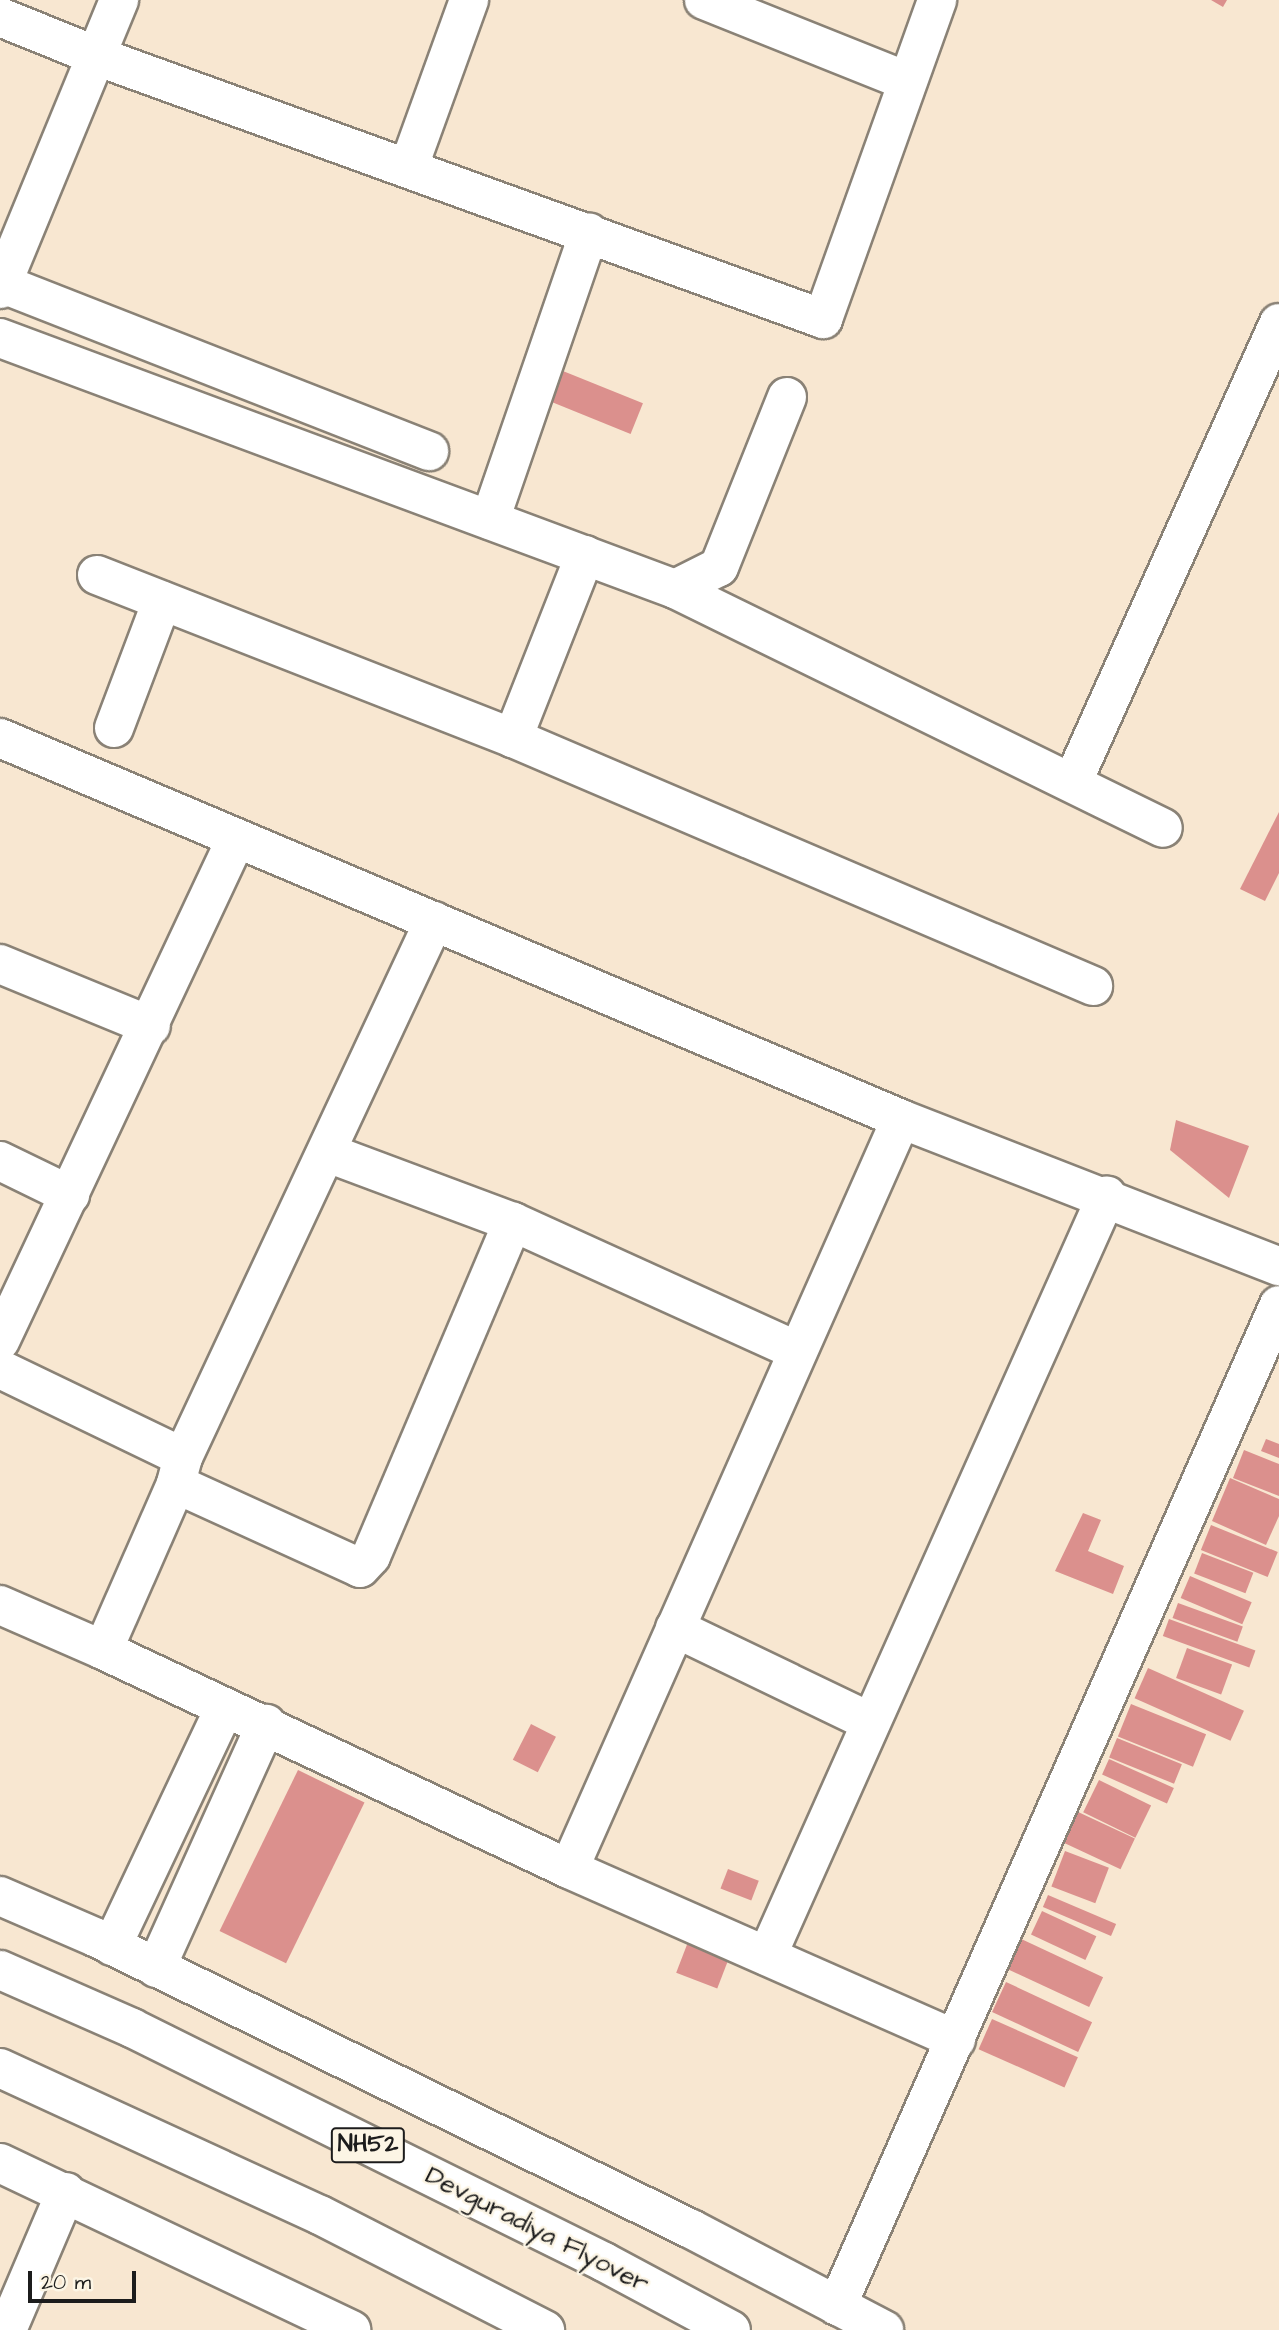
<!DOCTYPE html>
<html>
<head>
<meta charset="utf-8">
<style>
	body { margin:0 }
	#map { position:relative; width:1279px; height:2330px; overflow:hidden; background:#f8e7d1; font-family:"Architects Daughter",sans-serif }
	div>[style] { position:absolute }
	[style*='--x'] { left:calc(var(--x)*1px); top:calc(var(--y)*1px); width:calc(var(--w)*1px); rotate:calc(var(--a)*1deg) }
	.building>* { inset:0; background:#db908d; transform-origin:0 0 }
	.roads { filter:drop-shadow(2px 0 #8a8276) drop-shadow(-2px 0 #8a8276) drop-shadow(0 2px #8a8276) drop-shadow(0 -2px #8a8276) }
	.minor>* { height:38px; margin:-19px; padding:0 19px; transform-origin:19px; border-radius:19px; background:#fff }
	.highway>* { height:38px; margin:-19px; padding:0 19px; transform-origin:19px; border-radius:19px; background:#fff }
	span { translate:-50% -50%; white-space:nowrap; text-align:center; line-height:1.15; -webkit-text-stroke:5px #fcf5e5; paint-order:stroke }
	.shield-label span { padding:2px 5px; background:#fcf5e5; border:2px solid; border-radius:5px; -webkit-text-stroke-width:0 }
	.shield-label { font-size:24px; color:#1c1c1c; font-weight:700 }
	.street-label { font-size:26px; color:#1c1c1c }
	.scale { position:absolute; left:28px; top:2271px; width:108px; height:32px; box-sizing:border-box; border:4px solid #1c1c1c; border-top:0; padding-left:9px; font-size:21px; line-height:24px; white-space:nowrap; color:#1c1c1c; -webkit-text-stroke:5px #fcf5e5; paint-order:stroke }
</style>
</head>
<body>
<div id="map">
	<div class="building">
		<i style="clip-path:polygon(1211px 0,1227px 0,1223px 7px)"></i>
		<i style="left:553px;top:367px;width:97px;height:33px;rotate:22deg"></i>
		<i style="clip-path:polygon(1279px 812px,1279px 873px,1265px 901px,1240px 889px)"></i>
		<i style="clip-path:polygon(1176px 1120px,1249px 1146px,1229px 1198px,1170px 1150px)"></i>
		<i style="clip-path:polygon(1266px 1439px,1279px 1444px,1279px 1458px,1261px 1451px)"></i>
		<i style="clip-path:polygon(1244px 1450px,1279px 1464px,1279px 1496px,1233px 1478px)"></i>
		<i style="clip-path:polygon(1230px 1478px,1279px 1499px,1279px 1516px,1266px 1545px,1212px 1521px)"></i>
		<i style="clip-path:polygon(1083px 1513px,1101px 1520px,1088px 1551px,1124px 1566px,1113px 1594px,1055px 1571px)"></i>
		<i style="left:1211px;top:1525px;width:72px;height:27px;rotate:22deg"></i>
		<i style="left:1202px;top:1553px;width:55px;height:22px;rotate:21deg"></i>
		<i style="left:1190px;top:1576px;width:67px;height:24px;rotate:23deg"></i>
		<i style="left:1178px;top:1603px;width:69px;height:16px;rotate:20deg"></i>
		<i style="left:1169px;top:1619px;width:92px;height:18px;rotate:20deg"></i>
		<i style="left:1187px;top:1648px;width:48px;height:32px;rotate:20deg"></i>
		<i style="left:1148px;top:1668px;width:105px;height:33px;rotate:24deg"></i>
		<i style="left:1131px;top:1704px;width:81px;height:35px;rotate:22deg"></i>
		<i style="left:531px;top:1724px;width:28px;height:40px;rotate:27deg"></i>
		<i style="left:1117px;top:1738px;width:70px;height:21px;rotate:22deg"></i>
		<i style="left:1109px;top:1759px;width:71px;height:17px;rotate:24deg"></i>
		<i style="left:298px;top:1770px;width:74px;height:179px;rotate:26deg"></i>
		<i style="left:1099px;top:1780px;width:58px;height:36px;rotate:26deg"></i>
		<i style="left:1076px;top:1811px;width:65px;height:34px;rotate:25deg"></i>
		<i style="left:1065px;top:1851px;width:47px;height:38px;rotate:21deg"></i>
		<i style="left:728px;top:1869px;width:33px;height:21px;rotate:21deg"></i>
		<i style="left:1048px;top:1895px;width:74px;height:13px;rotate:23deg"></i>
		<i style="left:1042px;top:1911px;width:60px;height:26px;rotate:25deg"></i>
		<i style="left:1017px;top:1937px;width:95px;height:33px;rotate:25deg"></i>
		<i style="left:688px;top:1942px;width:44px;height:33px;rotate:21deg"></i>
		<i style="left:1006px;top:1982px;width:95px;height:33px;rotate:25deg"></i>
		<i style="left:992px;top:2019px;width:94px;height:33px;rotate:24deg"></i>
	</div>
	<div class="roads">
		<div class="minor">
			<i style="--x:704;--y:0;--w:219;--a:21.8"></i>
			<i style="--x:0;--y:17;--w:107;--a:22"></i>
			<i style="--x:99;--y:57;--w:770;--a:19.89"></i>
			<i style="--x:823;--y:319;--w:339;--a:-70.3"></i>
			<i style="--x:409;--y:166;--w:177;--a:-70.1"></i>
			<i style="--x:0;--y:283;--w:461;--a:21.4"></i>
			<i style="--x:0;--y:289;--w:313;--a:-67.6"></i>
			<i style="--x:0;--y:338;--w:720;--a:20.4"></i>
			<i style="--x:675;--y:589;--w:49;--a:-26.6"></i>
			<i style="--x:719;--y:567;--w:183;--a:-68.2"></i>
			<i style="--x:490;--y:520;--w:304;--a:-71"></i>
			<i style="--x:585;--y:555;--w:197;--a:111.5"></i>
			<i style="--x:513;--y:738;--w:631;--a:23.15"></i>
			<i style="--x:97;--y:575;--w:447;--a:21.4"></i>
			<i style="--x:675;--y:589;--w:543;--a:26.09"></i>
			<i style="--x:114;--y:728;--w:136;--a:-69.3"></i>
			<i style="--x:0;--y:738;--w:978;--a:22.92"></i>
			<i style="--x:901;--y:1119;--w:406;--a:21.3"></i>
			<i style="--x:1078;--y:770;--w:490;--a:-65.8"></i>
			<i style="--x:434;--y:921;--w:592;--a:115.09"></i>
			<i style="--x:183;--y:1457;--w:28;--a:105"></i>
			<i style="--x:176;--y:1484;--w:181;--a:113.7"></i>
			<i style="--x:103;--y:1650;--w:515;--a:25.17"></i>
			<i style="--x:569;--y:1869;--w:423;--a:23.8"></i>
			<i style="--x:0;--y:964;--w:163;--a:22.3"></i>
			<i style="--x:328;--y:1153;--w:197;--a:20.5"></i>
			<i style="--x:513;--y:1222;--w:312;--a:24.4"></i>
			<i style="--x:0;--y:1161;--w:78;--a:25.9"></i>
			<i style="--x:0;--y:1341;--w:555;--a:-64.82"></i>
			<i style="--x:0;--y:1369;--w:203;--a:25.7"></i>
			<i style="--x:176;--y:1484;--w:202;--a:24.5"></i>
			<i style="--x:360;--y:1568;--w:16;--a:-47"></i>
			<i style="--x:371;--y:1556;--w:363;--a:-67"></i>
			<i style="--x:0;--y:1605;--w:112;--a:23.6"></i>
			<i style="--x:675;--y:1628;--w:216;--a:25.7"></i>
			<i style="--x:569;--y:1869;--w:820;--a:-66.12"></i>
			<i style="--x:0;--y:1896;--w:106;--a:23.4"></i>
			<i style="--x:97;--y:1938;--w:661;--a:26.1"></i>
			<i style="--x:691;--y:2229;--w:218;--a:27.6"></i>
			<i style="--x:112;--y:1946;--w:264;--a:-64.7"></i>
			<i style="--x:767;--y:1956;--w:833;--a:-65.93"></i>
			<i style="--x:156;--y:1968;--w:268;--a:-65.7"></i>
			<i style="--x:0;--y:2163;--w:389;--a:25.4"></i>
			<i style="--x:837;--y:2306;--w:1094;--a:-66.18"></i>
			<i style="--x:7;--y:2330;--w:150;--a:-66.9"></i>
		</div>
		<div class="highway">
			<i style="--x:0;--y:1970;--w:144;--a:23.7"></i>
			<i style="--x:132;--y:2028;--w:527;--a:26.37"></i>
			<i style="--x:604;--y:2262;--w:144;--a:28.2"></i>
			<i style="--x:0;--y:2068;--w:352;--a:24.7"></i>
			<i style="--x:320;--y:2215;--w:253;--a:27.1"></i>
		</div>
	</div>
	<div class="shield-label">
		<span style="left:368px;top:2145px">NH52</span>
	</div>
	<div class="street-label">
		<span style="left:537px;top:2230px;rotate:27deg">Devguradiya Flyover</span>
	</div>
	<div class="scale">20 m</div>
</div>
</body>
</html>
